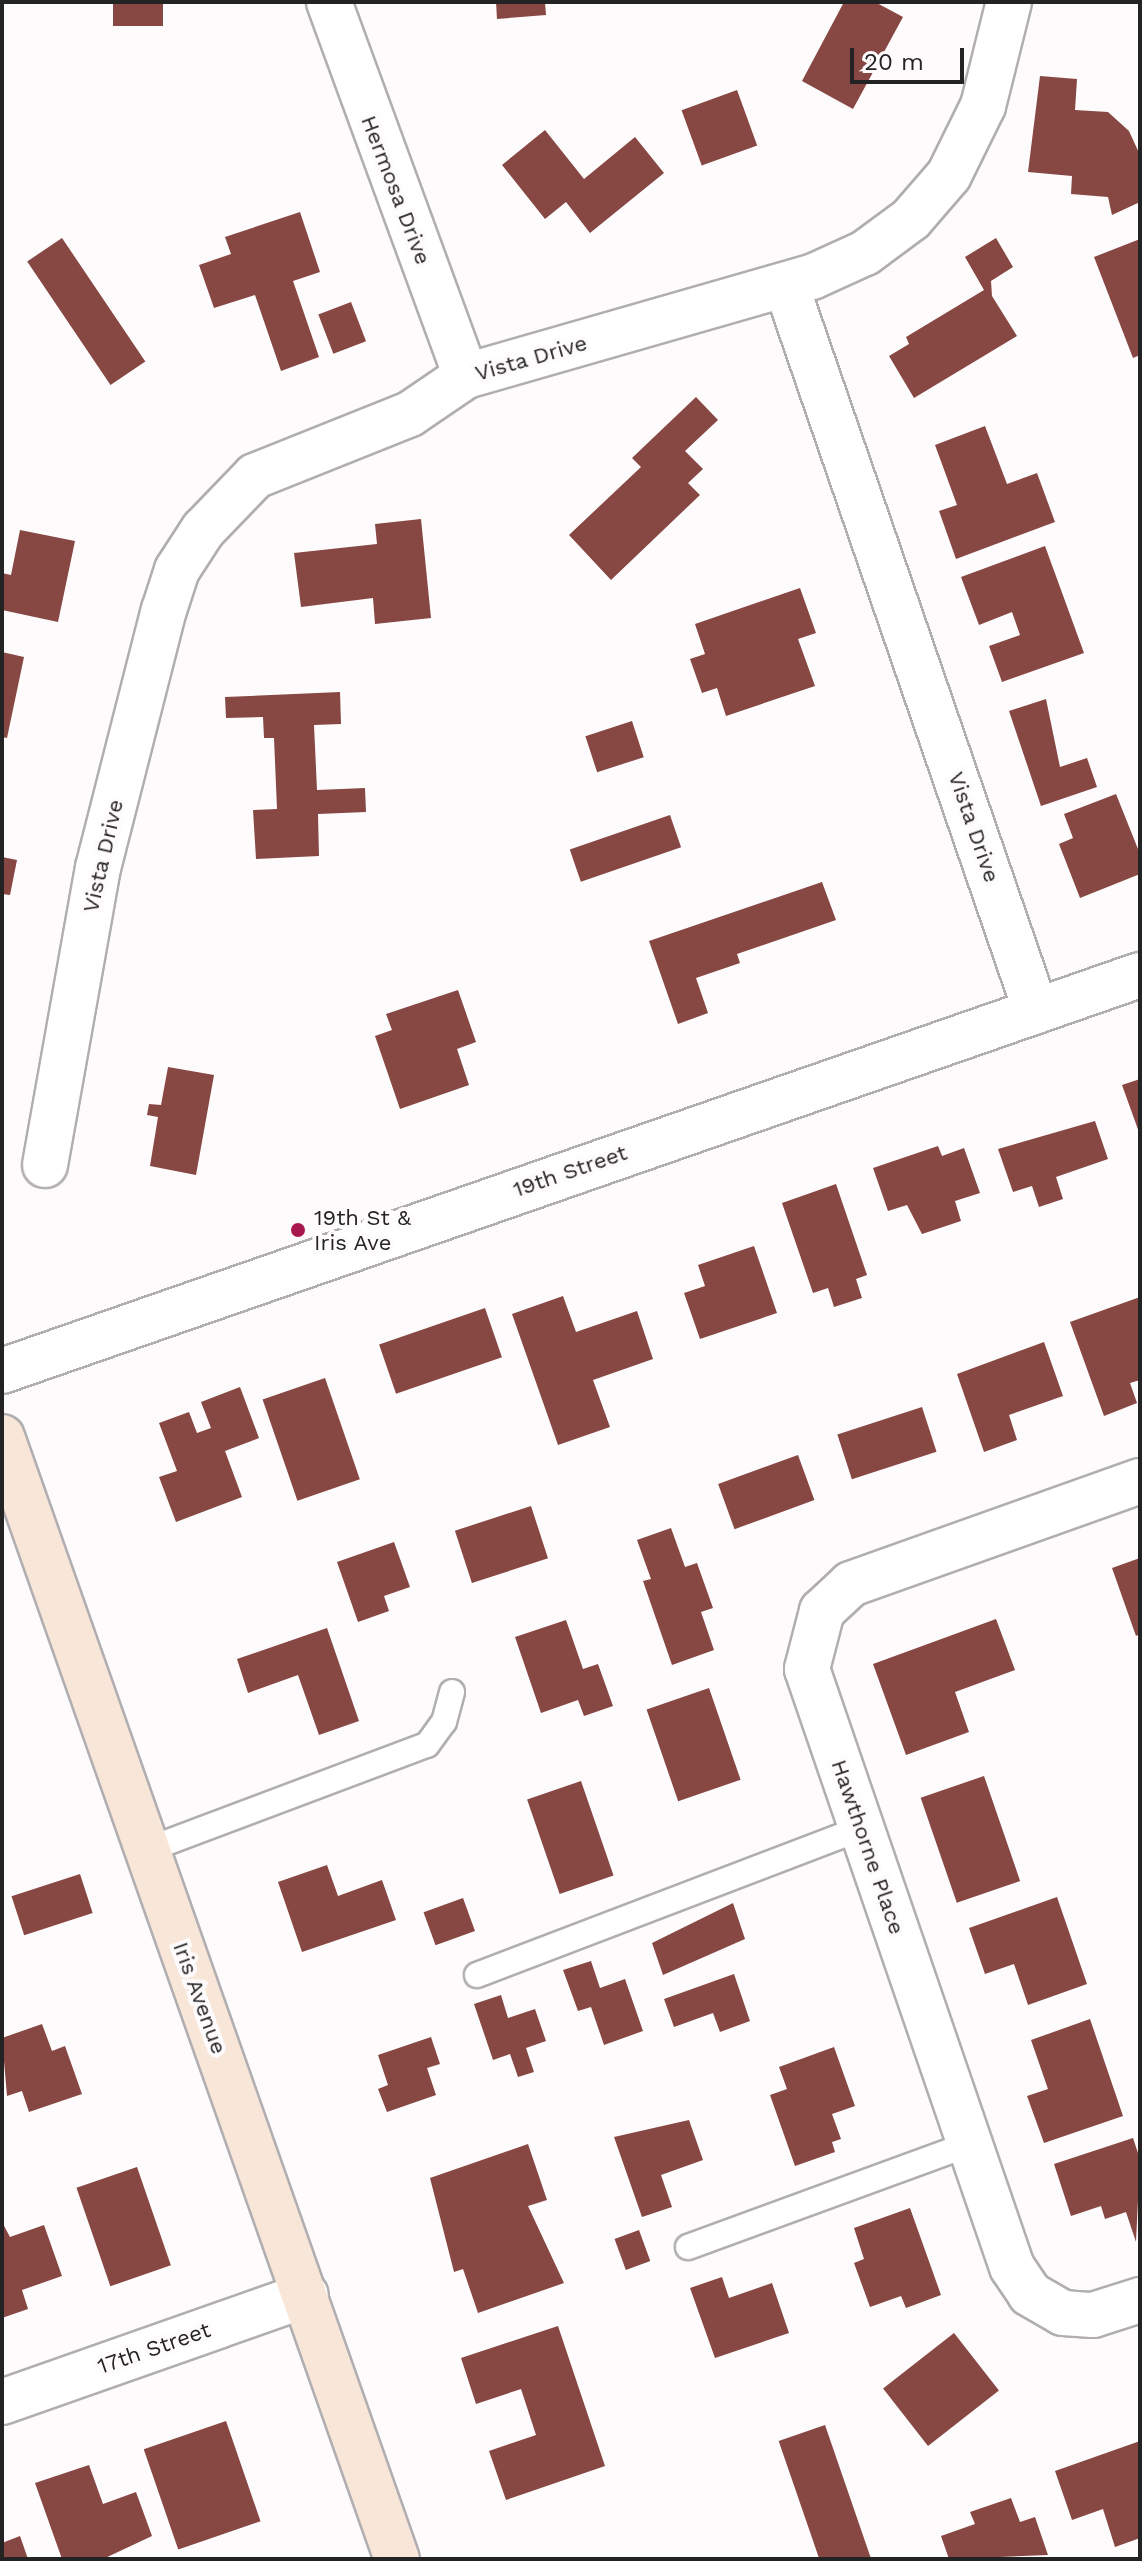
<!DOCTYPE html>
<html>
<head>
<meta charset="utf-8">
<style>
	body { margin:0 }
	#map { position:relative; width:1142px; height:2561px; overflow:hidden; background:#fefbfd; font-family:"Work Sans",sans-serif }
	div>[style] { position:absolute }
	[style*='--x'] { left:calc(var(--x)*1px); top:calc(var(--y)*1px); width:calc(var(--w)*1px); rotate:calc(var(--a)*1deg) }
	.building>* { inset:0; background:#874742; transform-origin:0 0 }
	.roads { filter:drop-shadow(2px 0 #b1aeb1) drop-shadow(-2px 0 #b1aeb1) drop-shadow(0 2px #b1aeb1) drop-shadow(0 -2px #b1aeb1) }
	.service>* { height:24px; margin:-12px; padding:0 12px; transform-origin:12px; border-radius:12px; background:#fff }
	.minor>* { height:44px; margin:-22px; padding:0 22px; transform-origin:22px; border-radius:22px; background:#fff }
	.tertiary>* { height:44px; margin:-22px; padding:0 22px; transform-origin:22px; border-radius:22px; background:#fff }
	.secondary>* { height:44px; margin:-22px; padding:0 22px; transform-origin:22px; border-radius:22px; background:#f8e6d8 }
	.dots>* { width:22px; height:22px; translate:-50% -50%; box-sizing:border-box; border:4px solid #fefbfd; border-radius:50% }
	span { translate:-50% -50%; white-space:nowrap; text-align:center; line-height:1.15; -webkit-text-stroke:8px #fefbfd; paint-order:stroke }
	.street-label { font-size:22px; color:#242324 }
	.poi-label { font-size:22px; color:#242324 }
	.left { translate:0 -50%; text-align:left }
	.frame { position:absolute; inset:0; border:4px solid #242324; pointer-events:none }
	.scale { position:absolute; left:850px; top:48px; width:114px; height:36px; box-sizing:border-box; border:4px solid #242324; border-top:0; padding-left:10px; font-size:24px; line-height:28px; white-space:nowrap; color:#242324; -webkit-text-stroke:6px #fefbfd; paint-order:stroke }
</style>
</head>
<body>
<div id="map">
	<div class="building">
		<i style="left:113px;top:2px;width:50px;height:24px"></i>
		<i style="clip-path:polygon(496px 2px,545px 2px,546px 15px,497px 19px)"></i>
		<i style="clip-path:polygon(844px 2px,875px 2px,903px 17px,853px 109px,802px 81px)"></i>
		<i style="clip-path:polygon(1040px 76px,1077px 79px,1075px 110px,1108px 112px,1129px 131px,1140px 155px,1140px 202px,1112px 215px,1108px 197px,1071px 194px,1072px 176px,1028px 172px)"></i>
		<i style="left:737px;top:90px;width:59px;height:59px;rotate:70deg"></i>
		<i style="clip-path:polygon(545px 130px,584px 179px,635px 137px,664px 173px,590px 233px,566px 202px,545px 219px,502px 165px)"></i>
		<i style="clip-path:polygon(300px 212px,320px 272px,293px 281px,319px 357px,281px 371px,255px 295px,214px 308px,199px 265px,231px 254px,225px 237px)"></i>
		<i style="left:62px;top:238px;width:149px;height:42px;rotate:56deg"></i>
		<i style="clip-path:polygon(996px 238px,1013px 267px,991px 281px,992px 296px,1017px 336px,914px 398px,889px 356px,909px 344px,906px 337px,984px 290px,965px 257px)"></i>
		<i style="clip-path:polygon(1140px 239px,1140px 355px,1133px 358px,1094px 257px)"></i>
		<i style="left:351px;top:302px;width:42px;height:35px;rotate:69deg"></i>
		<i style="clip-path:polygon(696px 397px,718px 420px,685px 451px,703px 469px,688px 483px,700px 495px,611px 580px,569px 535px,641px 467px,632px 458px)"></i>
		<i style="clip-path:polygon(985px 426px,1007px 484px,1037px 473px,1055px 522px,956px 559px,939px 511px,957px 505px,935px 445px)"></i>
		<i style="clip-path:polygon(421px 519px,431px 618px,375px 624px,373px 598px,301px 607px,294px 553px,377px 544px,375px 524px)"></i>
		<i style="clip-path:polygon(20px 530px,75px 541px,58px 622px,2px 610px,2px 573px,11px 575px)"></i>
		<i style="clip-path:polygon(1045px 546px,1084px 653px,1002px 682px,989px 646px,1020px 635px,1012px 612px,979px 625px,961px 577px)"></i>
		<i style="clip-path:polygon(800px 588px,816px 633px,798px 639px,815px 686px,726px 716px,717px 688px,702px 693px,690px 659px,705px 654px,695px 624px)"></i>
		<i style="clip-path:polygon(2px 652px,24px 657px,7px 738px,2px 737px)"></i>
		<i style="clip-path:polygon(340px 692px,341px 724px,314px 725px,317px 790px,365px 788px,366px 812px,318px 814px,319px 856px,256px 859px,253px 810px,277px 809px,274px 738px,264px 738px,263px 717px,226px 718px,225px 697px)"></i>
		<i style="clip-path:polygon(1046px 699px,1060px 767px,1087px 758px,1097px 787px,1041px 806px,1009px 711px)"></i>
		<i style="left:632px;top:721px;width:38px;height:49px;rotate:72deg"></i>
		<i style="clip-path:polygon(1116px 794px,1140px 854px,1140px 874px,1080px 898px,1059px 844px,1073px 838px,1064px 814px)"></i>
		<i style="left:670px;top:815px;width:34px;height:106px;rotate:71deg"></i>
		<i style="clip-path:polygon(2px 857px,17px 860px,10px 895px,2px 894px)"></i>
		<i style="clip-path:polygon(822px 882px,836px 920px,737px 954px,740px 963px,696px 978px,708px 1013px,678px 1024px,649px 941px)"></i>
		<i style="clip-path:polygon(458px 990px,476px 1042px,457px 1049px,469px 1085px,400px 1109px,375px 1036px,392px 1030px,386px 1014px)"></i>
		<i style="clip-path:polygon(168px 1067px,214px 1075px,196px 1175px,150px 1166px,158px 1117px,147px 1115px,149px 1104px,161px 1105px)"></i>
		<i style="clip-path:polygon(1140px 1079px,1140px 1135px,1122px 1085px)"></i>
		<i style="clip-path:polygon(1095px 1121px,1108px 1159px,1056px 1177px,1063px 1199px,1039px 1207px,1032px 1186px,1013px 1192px,998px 1149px)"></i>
		<i style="clip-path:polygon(938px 1146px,942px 1156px,964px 1148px,980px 1193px,955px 1201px,961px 1221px,922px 1234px,907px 1205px,888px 1211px,873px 1168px)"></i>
		<i style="clip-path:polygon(836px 1184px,867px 1275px,856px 1279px,862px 1298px,834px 1307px,828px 1288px,813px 1293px,782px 1203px)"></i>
		<i style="clip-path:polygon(754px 1246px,777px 1313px,700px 1339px,684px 1293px,705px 1286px,698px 1265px)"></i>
		<i style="clip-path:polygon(563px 1296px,576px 1332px,637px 1311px,653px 1359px,593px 1380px,610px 1427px,558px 1445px,512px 1314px)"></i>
		<i style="clip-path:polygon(1140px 1297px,1140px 1380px,1130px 1383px,1137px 1403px,1104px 1416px,1070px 1322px)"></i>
		<i style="left:485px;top:1308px;width:52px;height:112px;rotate:71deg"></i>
		<i style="clip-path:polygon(1044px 1342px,1063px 1396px,1009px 1415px,1017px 1440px,984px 1452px,957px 1374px)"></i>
		<i style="left:325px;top:1378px;width:107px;height:66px;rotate:71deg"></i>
		<i style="clip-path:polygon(240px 1387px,259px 1438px,225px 1451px,242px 1497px,176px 1522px,159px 1477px,177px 1471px,159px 1423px,189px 1412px,197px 1433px,211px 1428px,201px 1402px)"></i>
		<i style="left:922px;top:1407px;width:47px;height:89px;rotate:72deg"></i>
		<i style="left:798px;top:1455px;width:48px;height:85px;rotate:70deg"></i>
		<i style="left:531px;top:1506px;width:55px;height:80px;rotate:72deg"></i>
		<i style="clip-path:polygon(671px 1528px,685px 1567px,697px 1563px,713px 1608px,701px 1612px,714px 1650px,672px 1665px,643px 1581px,651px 1579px,637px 1540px)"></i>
		<i style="clip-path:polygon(394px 1542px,410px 1587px,384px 1596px,389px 1611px,358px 1622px,337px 1562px)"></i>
		<i style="clip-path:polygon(1140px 1558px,1140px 1634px,1136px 1636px,1112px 1568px)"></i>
		<i style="clip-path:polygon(996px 1619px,1015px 1670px,955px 1692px,969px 1732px,906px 1755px,873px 1664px)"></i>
		<i style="clip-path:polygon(566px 1620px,583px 1669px,598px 1664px,613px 1706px,584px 1716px,578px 1700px,541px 1713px,515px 1637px)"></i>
		<i style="clip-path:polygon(327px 1628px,359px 1721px,319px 1735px,298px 1675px,248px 1693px,237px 1659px)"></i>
		<i style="left:709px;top:1688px;width:97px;height:66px;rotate:71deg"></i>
		<i style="left:984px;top:1776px;width:111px;height:67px;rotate:71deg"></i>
		<i style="left:581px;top:1781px;width:100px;height:57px;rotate:71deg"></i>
		<i style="clip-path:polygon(327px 1865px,338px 1896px,382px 1880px,396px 1920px,302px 1952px,278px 1882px)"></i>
		<i style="left:80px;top:1874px;width:41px;height:72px;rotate:72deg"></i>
		<i style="clip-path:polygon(1057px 1897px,1087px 1984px,1028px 2005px,1014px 1964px,985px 1974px,969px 1928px)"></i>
		<i style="left:463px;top:1898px;width:35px;height:42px;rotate:70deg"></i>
		<i style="clip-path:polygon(733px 1903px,745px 1939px,663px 1975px,652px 1943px)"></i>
		<i style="clip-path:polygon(591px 1961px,600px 1988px,625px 1979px,643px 2031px,604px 2045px,591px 2007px,578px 2011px,563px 1970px)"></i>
		<i style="clip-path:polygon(734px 1974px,750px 2021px,720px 2032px,713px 2013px,674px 2027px,664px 1999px)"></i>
		<i style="clip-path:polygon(501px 1995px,508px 2018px,535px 2009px,546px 2041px,526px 2048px,534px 2072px,518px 2077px,510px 2054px,493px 2060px,474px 2004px)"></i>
		<i style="clip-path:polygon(1090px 2019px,1123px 2116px,1044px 2143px,1027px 2096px,1048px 2089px,1031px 2040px)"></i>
		<i style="clip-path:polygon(42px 2024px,52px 2051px,65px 2046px,82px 2094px,29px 2112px,22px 2091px,7px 2096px,2px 2038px)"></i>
		<i style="clip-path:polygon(431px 2037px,440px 2064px,427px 2068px,436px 2095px,387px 2112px,378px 2089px,388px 2085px,378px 2055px)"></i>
		<i style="clip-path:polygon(834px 2047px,855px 2106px,832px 2114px,841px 2139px,832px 2142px,835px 2152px,795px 2166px,770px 2095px,787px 2089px,779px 2067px)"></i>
		<i style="clip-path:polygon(689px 2120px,703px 2160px,661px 2175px,672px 2207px,642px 2217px,614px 2137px)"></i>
		<i style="clip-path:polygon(1133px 2138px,1140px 2159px,1136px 2242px,1126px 2212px,1105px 2219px,1101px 2206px,1071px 2216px,1054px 2164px)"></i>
		<i style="clip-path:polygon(528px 2144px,547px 2200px,528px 2206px,564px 2283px,478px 2313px,463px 2269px,454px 2272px,430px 2178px)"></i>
		<i style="left:137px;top:2167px;width:104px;height:64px;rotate:71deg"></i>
		<i style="clip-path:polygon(910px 2208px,941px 2295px,906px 2308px,901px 2296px,870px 2307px,854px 2263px,864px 2259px,854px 2228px)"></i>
		<i style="clip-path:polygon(2px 2222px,10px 2237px,44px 2225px,62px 2276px,22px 2290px,28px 2309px,2px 2318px)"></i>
		<i style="left:639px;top:2230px;width:33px;height:26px;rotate:70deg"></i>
		<i style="clip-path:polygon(722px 2277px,729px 2298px,772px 2283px,789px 2333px,715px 2358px,690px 2288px)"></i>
		<i style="clip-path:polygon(558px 2326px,605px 2466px,506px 2500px,489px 2451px,536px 2435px,521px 2389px,476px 2404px,461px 2358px)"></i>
		<i style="left:954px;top:2333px;width:73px;height:90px;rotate:52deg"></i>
		<i style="left:226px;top:2421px;width:106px;height:87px;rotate:71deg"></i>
		<i style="left:825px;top:2425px;width:142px;height:49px;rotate:71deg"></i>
		<i style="clip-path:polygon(1140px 2441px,1140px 2538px,1115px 2547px,1103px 2509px,1072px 2520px,1055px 2471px)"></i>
		<i style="clip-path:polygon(89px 2465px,103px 2504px,136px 2492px,152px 2536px,103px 2559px,62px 2559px,35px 2483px)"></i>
		<i style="clip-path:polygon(1011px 2498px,1020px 2522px,1035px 2517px,1048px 2555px,949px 2559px,941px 2536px,975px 2524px,970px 2512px)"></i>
		<i style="clip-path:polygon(20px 2536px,28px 2559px,2px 2559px,2px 2543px)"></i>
	</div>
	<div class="roads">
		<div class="service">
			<i style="--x:147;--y:1850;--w:299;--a:-20.6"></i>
			<i style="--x:427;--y:1745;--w:29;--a:-54"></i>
			<i style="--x:444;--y:1722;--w:31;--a:-75"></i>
			<i style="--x:477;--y:1975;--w:411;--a:-20.9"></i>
			<i style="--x:688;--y:2247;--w:299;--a:-20.1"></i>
		</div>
		<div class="minor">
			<i style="--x:329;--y:2;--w:398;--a:69.9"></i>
			<i style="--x:786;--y:285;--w:768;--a:71"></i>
			<i style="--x:45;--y:1165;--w:302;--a:-79.9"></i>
			<i style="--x:98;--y:868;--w:266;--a:-75.7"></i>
			<i style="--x:164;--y:610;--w:42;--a:-72"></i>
			<i style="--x:177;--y:570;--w:48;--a:-57"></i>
			<i style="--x:203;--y:530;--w:75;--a:-46.1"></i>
			<i style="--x:255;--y:476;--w:167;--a:-21.8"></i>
			<i style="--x:410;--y:414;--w:68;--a:-34.2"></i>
			<i style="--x:466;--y:376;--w:360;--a:-16"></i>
			<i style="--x:812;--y:277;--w:58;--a:-24.4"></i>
			<i style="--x:865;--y:253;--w:57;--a:-36.5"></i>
			<i style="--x:911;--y:219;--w:58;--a:-49.2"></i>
			<i style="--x:949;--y:175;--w:77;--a:-63.8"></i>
			<i style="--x:983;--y:106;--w:107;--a:-76"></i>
			<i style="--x:1140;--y:1481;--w:307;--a:160.4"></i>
			<i style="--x:851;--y:1584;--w:40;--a:137"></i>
			<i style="--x:822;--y:1611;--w:60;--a:104.5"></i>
			<i style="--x:807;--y:1669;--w:632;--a:71.08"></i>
			<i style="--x:1012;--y:2267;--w:32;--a:56"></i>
			<i style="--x:1030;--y:2294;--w:38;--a:30"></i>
			<i style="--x:1063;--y:2313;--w:30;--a:4"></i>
			<i style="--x:1093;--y:2315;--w:49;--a:-17.7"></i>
			<i style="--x:2;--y:2402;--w:322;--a:-19.4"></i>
		</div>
		<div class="tertiary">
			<i style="--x:2;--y:1371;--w:1205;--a:-19.19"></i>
		</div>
		<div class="secondary">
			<i style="--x:2;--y:1437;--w:1189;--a:70.61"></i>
		</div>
	</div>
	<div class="dots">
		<i style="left:298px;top:1230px;background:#a9174f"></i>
	</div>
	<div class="street-label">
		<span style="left:396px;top:190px;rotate:69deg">Hermosa Drive</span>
		<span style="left:531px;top:358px;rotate:-16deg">Vista Drive</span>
		<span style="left:974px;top:827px;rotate:71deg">Vista Drive</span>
		<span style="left:103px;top:856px;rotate:-77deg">Vista Drive</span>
		<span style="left:570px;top:1171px;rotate:-19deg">19th Street</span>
		<span style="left:868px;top:1847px;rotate:71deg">Hawthorne Place</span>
		<span style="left:200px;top:1998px;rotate:70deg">Iris Avenue</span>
		<span style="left:154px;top:2348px;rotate:-19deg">17th Street</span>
	</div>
	<div class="poi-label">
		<span class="left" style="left:314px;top:1230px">19th St &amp;<br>Iris Ave</span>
	</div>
	<div class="frame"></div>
	<div class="scale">20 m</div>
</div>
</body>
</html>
